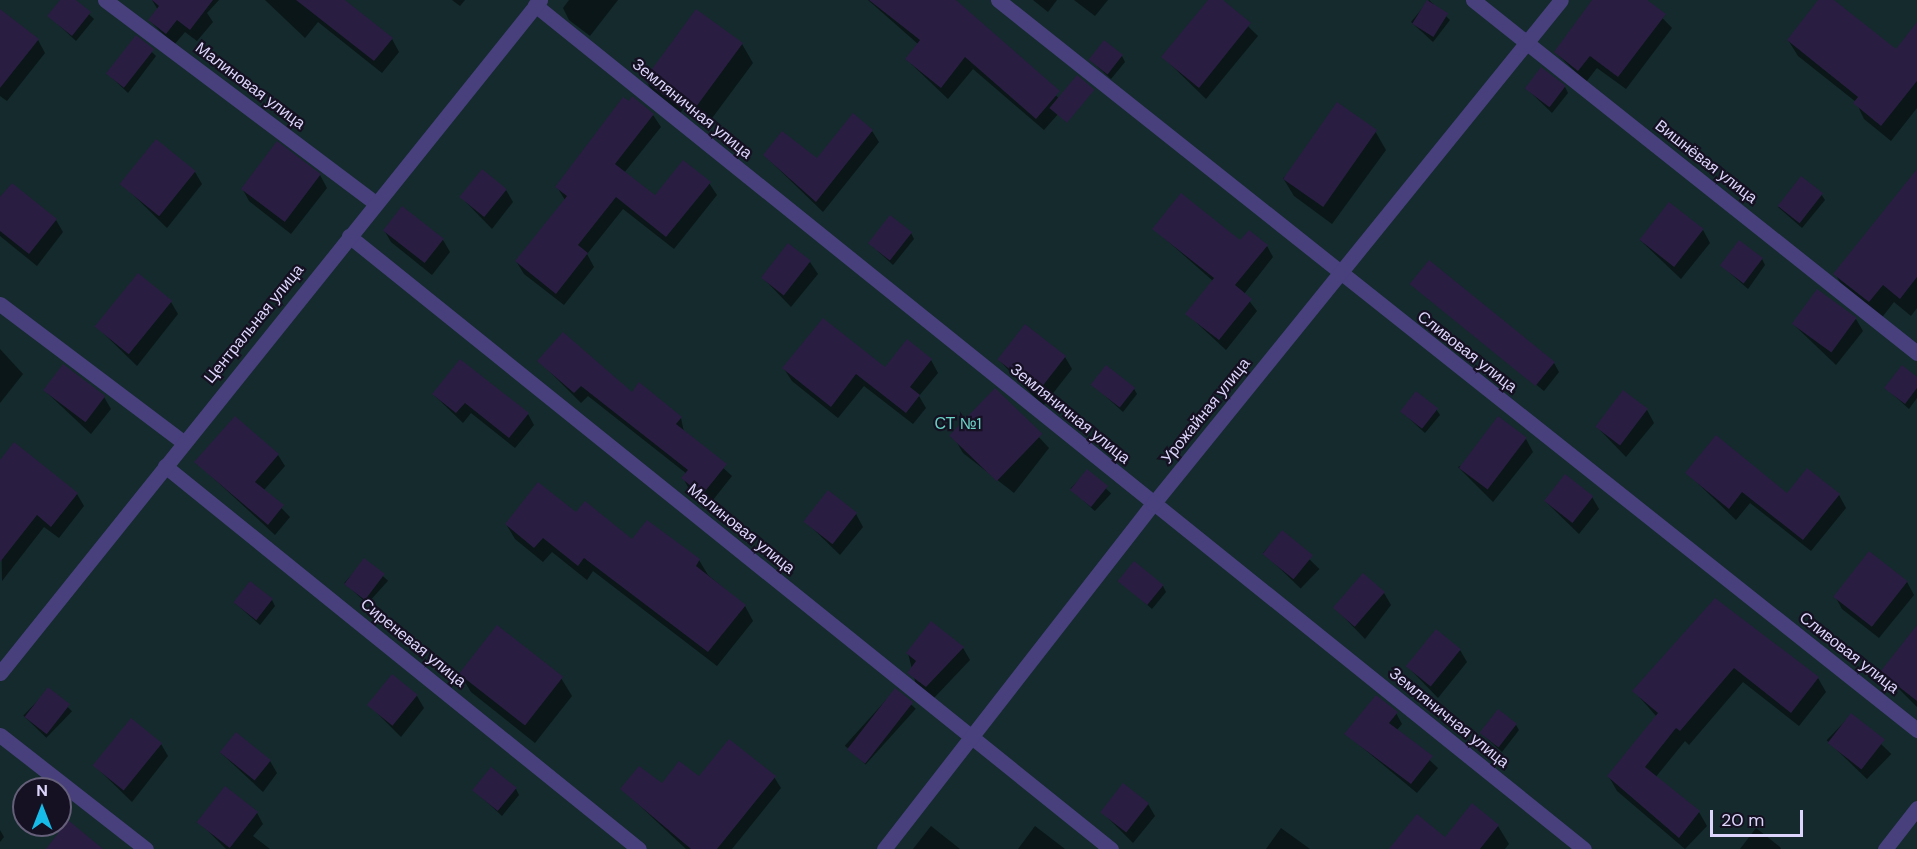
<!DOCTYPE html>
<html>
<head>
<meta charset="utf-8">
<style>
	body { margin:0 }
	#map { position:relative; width:1917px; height:849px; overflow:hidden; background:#151022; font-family:"DM Sans",sans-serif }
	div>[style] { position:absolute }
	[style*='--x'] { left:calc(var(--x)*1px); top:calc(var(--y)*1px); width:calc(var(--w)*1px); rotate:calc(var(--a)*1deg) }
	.green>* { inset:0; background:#142a2c }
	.shadow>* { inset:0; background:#0007; transform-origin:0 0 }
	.building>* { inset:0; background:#291e41; transform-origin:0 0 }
	.street>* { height:15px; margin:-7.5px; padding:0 7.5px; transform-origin:7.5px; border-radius:7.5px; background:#483f7d }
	span { translate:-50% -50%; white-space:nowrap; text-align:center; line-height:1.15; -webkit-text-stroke:4.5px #151022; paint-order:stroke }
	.street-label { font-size:16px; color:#ddd5fb }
	.park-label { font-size:16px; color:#68d4c5 }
	.north { position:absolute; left:12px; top:777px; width:60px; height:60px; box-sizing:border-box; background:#151022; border:2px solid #655f79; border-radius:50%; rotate:0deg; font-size:16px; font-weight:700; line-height:24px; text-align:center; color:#ddd5fb }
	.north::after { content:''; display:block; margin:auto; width:21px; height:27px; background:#16bce7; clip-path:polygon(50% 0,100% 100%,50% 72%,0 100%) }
	.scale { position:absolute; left:1710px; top:810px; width:93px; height:27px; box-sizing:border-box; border:3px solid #ddd5fb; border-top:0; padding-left:8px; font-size:18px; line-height:21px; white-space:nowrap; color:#ddd5fb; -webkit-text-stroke:4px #151022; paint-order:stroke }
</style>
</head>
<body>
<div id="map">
	<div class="green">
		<i style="clip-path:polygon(evenodd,0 0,1917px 0,1917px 849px,0 849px,0 0,24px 789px,60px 789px,60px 825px,24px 825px,24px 789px)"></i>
	</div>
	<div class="shadow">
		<i style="clip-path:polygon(62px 0,74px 0,94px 19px,76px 41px,49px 16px)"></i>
		<i style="clip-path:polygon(152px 0,219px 0,207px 13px,213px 22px,197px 41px,185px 32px,174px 45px,149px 20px,158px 10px)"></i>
		<i style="clip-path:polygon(265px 0,341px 0,392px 39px,399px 52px,382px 73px,318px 22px,305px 38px)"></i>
		<i style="clip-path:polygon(452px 0,465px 0,460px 6px)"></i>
		<i style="clip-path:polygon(569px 0,618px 0,590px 36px,569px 20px,563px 8px)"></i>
		<i style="clip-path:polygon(868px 0,955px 0,1066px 105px,1044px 130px,973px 69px,948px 99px,906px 59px,918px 44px)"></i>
		<i style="clip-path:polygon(1033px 0,1057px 0,1048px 12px)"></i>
		<i style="clip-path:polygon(1074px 0,1108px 0,1095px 16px)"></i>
		<i style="clip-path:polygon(1210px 0,1221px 0,1258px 36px,1206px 99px,1163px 57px)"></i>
		<i style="clip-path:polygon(1429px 0,1450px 20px,1433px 42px,1411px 22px)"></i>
		<i style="clip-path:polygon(1594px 0,1645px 0,1672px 28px,1626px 89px,1597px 68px,1586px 82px,1555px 52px)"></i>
		<i style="clip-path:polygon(1820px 0,1831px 0,1896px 51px,1917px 25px,1917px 108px,1891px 141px,1864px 119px,1856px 102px,1798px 56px,1788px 40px)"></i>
		<i style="clip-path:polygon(0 11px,38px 40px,45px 53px,7px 101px,0 96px)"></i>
		<i style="clip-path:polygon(696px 11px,742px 44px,753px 63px,707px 125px,684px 108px,678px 116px,656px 99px,646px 80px)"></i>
		<i style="clip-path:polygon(136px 37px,156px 56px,128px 93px,107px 73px)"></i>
		<i style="clip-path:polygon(1122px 56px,1125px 62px,1111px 79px,1090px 60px)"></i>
		<i style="clip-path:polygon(1565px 87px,1568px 93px,1552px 113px,1526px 88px)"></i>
		<i style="clip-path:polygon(653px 115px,661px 127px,624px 173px,655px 197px,709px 183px,717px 195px,674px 249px,623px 209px,587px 254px,594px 267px,564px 305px,524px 274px,516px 261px,565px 200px,557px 187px)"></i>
		<i style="clip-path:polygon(872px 131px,879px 142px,823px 212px,764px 155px,817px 161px)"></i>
		<i style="clip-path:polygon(1375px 131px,1386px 150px,1332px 224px,1294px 196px,1283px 178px)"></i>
		<i style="clip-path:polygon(195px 172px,202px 184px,167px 228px,122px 184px)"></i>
		<i style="clip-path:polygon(320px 175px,327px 188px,291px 234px,249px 201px,242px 188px)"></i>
		<i style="clip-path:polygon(1917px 175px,1917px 308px,1911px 316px,1894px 302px,1880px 320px,1846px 292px,1835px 274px)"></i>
		<i style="clip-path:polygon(506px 190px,513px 202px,492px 229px,461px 197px)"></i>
		<i style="clip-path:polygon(1821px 194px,1825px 200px,1802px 228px,1778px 207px)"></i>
		<i style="clip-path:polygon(0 200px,56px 220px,63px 232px,37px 266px,0 236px)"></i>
		<i style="clip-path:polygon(1154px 229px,1267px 246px,1273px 257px,1244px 294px,1257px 311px,1226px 350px,1187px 314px,1213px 281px)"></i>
		<i style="clip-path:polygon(384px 230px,443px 240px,450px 252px,432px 275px,391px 242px)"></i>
		<i style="clip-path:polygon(1703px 230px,1710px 243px,1681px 279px,1640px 240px)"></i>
		<i style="clip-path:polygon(911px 233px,914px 239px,893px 265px,869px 243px)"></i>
		<i style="clip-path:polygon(1762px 259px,1765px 265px,1748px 289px,1722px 266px)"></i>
		<i style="clip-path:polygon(810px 262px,818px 274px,791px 307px,762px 277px)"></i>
		<i style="clip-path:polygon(1412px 284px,1554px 363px,1559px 372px,1544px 391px)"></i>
		<i style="clip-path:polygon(171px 302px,178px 314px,137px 366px,97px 327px)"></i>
		<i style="clip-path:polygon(1856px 319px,1863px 331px,1836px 365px,1792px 323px)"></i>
		<i style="clip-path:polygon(0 349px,23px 374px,0 403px)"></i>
		<i style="clip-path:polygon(1065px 357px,1072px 369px,1043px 406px,998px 359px)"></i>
		<i style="clip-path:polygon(931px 360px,938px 373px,919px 396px,926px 408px,913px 424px,864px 386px,838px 418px,792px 381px,784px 369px,885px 369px)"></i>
		<i style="clip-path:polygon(539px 361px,681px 418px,684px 432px,732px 476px,709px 505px,689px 489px,683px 478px,687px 474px,588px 396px,581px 403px)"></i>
		<i style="clip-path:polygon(1917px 379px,1917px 398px,1909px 409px,1886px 388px)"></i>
		<i style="clip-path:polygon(1092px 384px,1134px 389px,1137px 394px,1123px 412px)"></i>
		<i style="clip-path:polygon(44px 390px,104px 397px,111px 409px,91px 434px)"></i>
		<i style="clip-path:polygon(995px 390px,1049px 448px,1014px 493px,963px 453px,956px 441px)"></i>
		<i style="clip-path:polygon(433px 394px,528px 414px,534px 425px,515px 448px,471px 413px,463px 423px)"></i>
		<i style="clip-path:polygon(1436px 409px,1440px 415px,1425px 433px,1402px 412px)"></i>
		<i style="clip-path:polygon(1647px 410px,1654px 423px,1626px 457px,1596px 426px)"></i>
		<i style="clip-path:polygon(1526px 439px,1533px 452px,1493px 502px,1458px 467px)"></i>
		<i style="clip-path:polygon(278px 455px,285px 466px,264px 490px,290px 517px,275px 535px,196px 462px)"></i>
		<i style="clip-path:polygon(0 463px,77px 494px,84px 506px,59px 538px,44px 527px,2px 581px)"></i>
		<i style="left:1087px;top:471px;width:33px;height:24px;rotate:43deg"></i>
		<i style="clip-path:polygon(1687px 473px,1787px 495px,1839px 495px,1846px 508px,1811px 551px,1750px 503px,1736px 520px)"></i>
		<i style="clip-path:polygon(1592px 497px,1599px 509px,1579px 534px,1545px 501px)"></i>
		<i style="clip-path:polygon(576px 514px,633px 541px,699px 560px,708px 575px,745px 606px,753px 621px,717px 666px,593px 571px,587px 580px,552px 552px,543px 562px,515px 539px,506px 524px)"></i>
		<i style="clip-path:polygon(856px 514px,863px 527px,840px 555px,805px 521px)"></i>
		<i style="left:1282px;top:533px;width:52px;height:27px;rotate:44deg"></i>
		<i style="left:365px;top:560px;width:31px;height:31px;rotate:42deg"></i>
		<i style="clip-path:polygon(1120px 581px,1163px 586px,1166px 592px,1152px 609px)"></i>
		<i style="clip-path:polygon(1907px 582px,1914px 595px,1879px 638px,1842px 609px,1835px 596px)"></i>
		<i style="clip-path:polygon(1384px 593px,1391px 605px,1365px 639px,1336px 609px)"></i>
		<i style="clip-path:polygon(272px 600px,275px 606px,260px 625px,235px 603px)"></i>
		<i style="clip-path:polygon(1715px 600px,1818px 678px,1826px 692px,1799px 726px,1743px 682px,1689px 745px,1685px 741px,1655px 778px,1699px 812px,1707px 826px,1685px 849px,1617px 791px,1609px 777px,1657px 717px,1634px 691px)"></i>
		<i style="clip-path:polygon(1917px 638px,1917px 707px,1882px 672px)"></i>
		<i style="clip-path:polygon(963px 648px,970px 660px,933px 699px,916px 685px,908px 653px)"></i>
		<i style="clip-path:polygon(1460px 650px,1467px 662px,1438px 698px,1408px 667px)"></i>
		<i style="clip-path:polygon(460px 674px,561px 678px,572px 696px,535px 743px,471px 692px)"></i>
		<i style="left:49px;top:689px;width:32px;height:37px;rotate:44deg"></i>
		<i style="left:895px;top:690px;width:28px;height:75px;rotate:42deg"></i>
		<i style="clip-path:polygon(417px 696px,424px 708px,401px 737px,369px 705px)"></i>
		<i style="clip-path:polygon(1396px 713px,1402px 724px,1397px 730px,1438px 768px,1417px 793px,1346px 734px)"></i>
		<i style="left:1851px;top:715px;width:56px;height:35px;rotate:44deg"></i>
		<i style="clip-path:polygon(1516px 725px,1519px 730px,1502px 752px,1481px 733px)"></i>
		<i style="clip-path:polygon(161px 744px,168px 756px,132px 802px,95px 766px)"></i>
		<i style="clip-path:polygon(221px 753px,270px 761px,277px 773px,263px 792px)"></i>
		<i style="clip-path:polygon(774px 777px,781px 788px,732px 849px,686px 849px,622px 789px,699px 779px)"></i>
		<i style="clip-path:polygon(516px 789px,519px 795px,502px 816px,475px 791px)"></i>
		<i style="clip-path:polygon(1148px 804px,1155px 816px,1133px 843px,1102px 812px)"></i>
		<i style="clip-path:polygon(257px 813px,263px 824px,253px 836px,270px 849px,226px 849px,199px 822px)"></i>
		<i style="clip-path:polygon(931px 826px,960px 849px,913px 849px)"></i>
		<i style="clip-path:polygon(1035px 826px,1065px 849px,1018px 849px)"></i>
		<i style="clip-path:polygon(1498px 826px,1509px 844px,1505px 849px,1391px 849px)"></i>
		<i style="clip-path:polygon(1281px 828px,1310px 849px,1266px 849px)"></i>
		<i style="clip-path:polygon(1756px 828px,1780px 847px,1781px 849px,1740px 849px)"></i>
		<i style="clip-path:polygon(0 830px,4px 837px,0 842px)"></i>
	</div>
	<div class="building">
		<i style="clip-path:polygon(60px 0,76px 0,91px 12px,72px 36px,47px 16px)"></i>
		<i style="clip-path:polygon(152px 0,213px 0,190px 30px,177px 20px,166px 34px,148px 20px,159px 6px)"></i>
		<i style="clip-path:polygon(296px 0,345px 0,393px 38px,374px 61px)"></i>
		<i style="clip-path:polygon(869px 0,956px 0,1060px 91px,1036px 119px,965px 57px,941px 88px,905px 59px,920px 40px)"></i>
		<i style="clip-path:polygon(1208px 0,1223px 0,1251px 23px,1199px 88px,1161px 57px)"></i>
		<i style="left:1427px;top:0;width:25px;height:28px;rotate:32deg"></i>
		<i style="clip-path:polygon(1592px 0,1647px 0,1666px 14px,1618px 77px,1590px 56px,1578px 71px,1554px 52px)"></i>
		<i style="clip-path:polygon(1818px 0,1834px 0,1896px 49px,1917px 22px,1917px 81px,1881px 126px,1853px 103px,1858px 97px,1787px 40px)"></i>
		<i style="clip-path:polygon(0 9px,39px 39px,0 88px)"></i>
		<i style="clip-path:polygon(696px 9px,743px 43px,696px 107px,673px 91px,667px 98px,644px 80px)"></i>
		<i style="left:136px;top:35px;width:23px;height:49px;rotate:38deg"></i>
		<i style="left:1104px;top:40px;width:24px;height:25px;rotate:38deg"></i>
		<i style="left:1541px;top:67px;width:31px;height:27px;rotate:37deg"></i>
		<i style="left:1077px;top:75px;width:23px;height:43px;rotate:40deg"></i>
		<i style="clip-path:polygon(632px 96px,654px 114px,615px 164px,655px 195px,683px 160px,711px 182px,666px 237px,616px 197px,578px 245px,588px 253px,556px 294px,515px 261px,567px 196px,555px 187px,623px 97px,629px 101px)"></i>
		<i style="left:1337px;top:102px;width:49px;height:94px;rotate:35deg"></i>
		<i style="clip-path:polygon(853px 113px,873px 130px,816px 202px,763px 155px,782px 131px,817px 158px)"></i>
		<i style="left:156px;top:139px;width:51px;height:58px;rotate:39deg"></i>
		<i style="left:277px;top:141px;width:55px;height:60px;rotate:37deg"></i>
		<i style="left:482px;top:169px;width:32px;height:36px;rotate:39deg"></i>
		<i style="clip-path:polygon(1917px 169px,1917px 277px,1900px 299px,1883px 285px,1869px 302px,1833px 274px)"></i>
		<i style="left:1801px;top:176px;width:28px;height:38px;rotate:38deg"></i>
		<i style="clip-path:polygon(12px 183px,57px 219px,29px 254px,0 231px,0 197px)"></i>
		<i style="clip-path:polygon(1181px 193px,1240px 240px,1249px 230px,1268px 245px,1235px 285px,1252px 299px,1219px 340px,1185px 314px,1214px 278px,1152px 229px)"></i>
		<i style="left:1669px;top:202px;width:44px;height:48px;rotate:38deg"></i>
		<i style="left:402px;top:206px;width:53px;height:31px;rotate:38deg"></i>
		<i style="left:890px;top:215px;width:28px;height:36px;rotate:38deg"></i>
		<i style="left:1739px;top:240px;width:30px;height:32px;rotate:37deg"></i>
		<i style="left:788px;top:243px;width:29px;height:44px;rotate:38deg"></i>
		<i style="left:1429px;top:260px;width:162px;height:31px;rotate:39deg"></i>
		<i style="left:138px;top:273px;width:44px;height:69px;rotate:39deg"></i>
		<i style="left:1817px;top:289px;width:49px;height:43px;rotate:36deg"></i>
		<i style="clip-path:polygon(823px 318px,885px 367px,907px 339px,932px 359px,910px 387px,920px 395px,906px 413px,856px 374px,831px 407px,782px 368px)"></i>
		<i style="left:1025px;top:324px;width:52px;height:45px;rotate:38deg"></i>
		<i style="clip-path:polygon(563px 332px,632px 392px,639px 382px,682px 417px,676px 424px,727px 464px,702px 495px,681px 478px,688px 470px,581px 386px,574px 393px,537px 361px)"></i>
		<i style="clip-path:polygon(460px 359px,529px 413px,509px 438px,465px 403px,456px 413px,432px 394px)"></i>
		<i style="left:63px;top:364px;width:53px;height:33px;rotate:37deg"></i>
		<i style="left:1106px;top:365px;width:37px;height:25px;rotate:38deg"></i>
		<i style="clip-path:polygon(1902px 365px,1917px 377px,1917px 388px,1905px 404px,1884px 388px)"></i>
		<i style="left:995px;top:388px;width:66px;height:66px;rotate:44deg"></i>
		<i style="left:1623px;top:390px;width:31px;height:46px;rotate:37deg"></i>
		<i style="left:1416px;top:391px;width:28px;height:26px;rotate:38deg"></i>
		<i style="clip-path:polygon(235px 416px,279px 454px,255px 482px,284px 505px,268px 525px,194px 462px)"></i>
		<i style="left:1498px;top:416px;width:36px;height:65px;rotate:37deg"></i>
		<i style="clip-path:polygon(1716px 435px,1787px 493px,1807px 468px,1840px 494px,1803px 540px,1742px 492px,1729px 509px,1685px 473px)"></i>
		<i style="clip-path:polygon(14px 442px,78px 493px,51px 527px,37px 515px,0 562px,0 460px)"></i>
		<i style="left:1087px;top:469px;width:27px;height:27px;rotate:39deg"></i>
		<i style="left:1565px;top:474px;width:36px;height:34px;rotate:38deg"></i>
		<i style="clip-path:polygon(538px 482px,576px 512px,585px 501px,632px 539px,647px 520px,700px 559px,696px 566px,746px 605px,708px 652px,584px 558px,578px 566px,543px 538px,534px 548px,505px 524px)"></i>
		<i style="left:828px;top:490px;width:37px;height:40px;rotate:38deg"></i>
		<i style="left:1282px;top:530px;width:40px;height:31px;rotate:39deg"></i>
		<i style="left:1869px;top:551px;width:49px;height:58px;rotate:38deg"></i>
		<i style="left:364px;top:558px;width:26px;height:33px;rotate:37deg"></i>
		<i style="left:1134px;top:561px;width:38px;height:26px;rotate:39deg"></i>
		<i style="left:1363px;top:573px;width:29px;height:46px;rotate:41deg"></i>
		<i style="left:250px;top:581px;width:29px;height:27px;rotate:38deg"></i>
		<i style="clip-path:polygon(1715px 598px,1819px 677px,1791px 713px,1734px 668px,1680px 731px,1676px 728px,1645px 767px,1700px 811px,1679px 838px,1607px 776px,1658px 713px,1632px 691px)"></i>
		<i style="clip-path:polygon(931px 621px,964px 647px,926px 687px,907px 673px,916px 661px,906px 653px)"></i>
		<i style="left:497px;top:625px;width:84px;height:62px;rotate:38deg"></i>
		<i style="clip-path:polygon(1917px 625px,1917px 701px,1880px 672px)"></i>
		<i style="left:1436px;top:629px;width:32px;height:48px;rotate:39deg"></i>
		<i style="left:392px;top:674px;width:33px;height:40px;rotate:39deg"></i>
		<i style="left:48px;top:687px;width:28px;height:38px;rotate:38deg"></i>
		<i style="left:895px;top:688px;width:23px;height:78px;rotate:38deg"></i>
		<i style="clip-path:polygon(1376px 695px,1398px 712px,1389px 723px,1433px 756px,1411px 784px,1344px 734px)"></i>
		<i style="left:1498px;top:709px;width:24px;height:30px;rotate:38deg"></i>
		<i style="left:1851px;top:713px;width:43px;height:38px;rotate:38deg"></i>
		<i style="left:131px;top:718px;width:40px;height:61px;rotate:39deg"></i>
		<i style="left:236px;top:732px;width:45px;height:26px;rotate:39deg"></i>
		<i style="clip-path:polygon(729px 739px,776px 776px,717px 849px,691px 849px,620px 789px,639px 766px,662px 783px,679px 761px,699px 776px)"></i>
		<i style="left:491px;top:767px;width:33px;height:30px;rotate:39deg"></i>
		<i style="left:1123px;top:783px;width:33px;height:37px;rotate:38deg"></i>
		<i style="left:225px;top:786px;width:42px;height:46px;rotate:38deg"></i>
		<i style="clip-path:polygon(1472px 803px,1499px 825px,1480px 849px,1389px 849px,1417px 814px,1445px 837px)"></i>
		<i style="clip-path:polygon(68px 820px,103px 849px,46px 849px)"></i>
	</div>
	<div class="street">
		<i style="--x:105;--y:0;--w:336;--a:36.9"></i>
		<i style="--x:998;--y:0;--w:1174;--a:38.46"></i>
		<i style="--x:1473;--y:0;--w:567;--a:38.49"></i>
		<i style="--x:535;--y:5;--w:1346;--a:38.82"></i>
		<i style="--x:349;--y:236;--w:978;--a:38.82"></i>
		<i style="--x:0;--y:304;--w:228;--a:37"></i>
		<i style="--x:165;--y:466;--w:609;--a:38.94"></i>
		<i style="--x:0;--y:673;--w:863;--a:-51.26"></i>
		<i style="--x:0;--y:735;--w:185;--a:38"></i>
		<i style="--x:884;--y:849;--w:437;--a:-52.1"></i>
		<i style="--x:1153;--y:504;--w:648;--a:-51.01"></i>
		<i style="--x:1885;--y:849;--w:52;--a:-52"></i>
	</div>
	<div class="street-label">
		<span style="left:250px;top:86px;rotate:37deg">Малиновая улица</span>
		<span style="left:692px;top:109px;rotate:39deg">Земляничная улица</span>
		<span style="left:1706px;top:162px;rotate:38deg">Вишнёвая улица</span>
		<span style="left:254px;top:324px;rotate:-51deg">Центральная улица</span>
		<span style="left:1467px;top:352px;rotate:38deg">Сливовая улица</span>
		<span style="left:1206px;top:411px;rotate:-51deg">Урожайная улица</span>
		<span style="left:1070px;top:414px;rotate:39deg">Земляничная улица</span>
		<span style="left:741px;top:529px;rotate:39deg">Малиновая улица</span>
		<span style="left:413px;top:643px;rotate:39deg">Сиреневая улица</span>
		<span style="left:1849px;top:653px;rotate:38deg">Сливовая улица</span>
		<span style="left:1449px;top:718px;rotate:39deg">Земляничная улица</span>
	</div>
	<div class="park-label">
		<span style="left:958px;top:424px">СТ №1</span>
	</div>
	<div class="north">N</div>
	<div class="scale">20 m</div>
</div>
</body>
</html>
